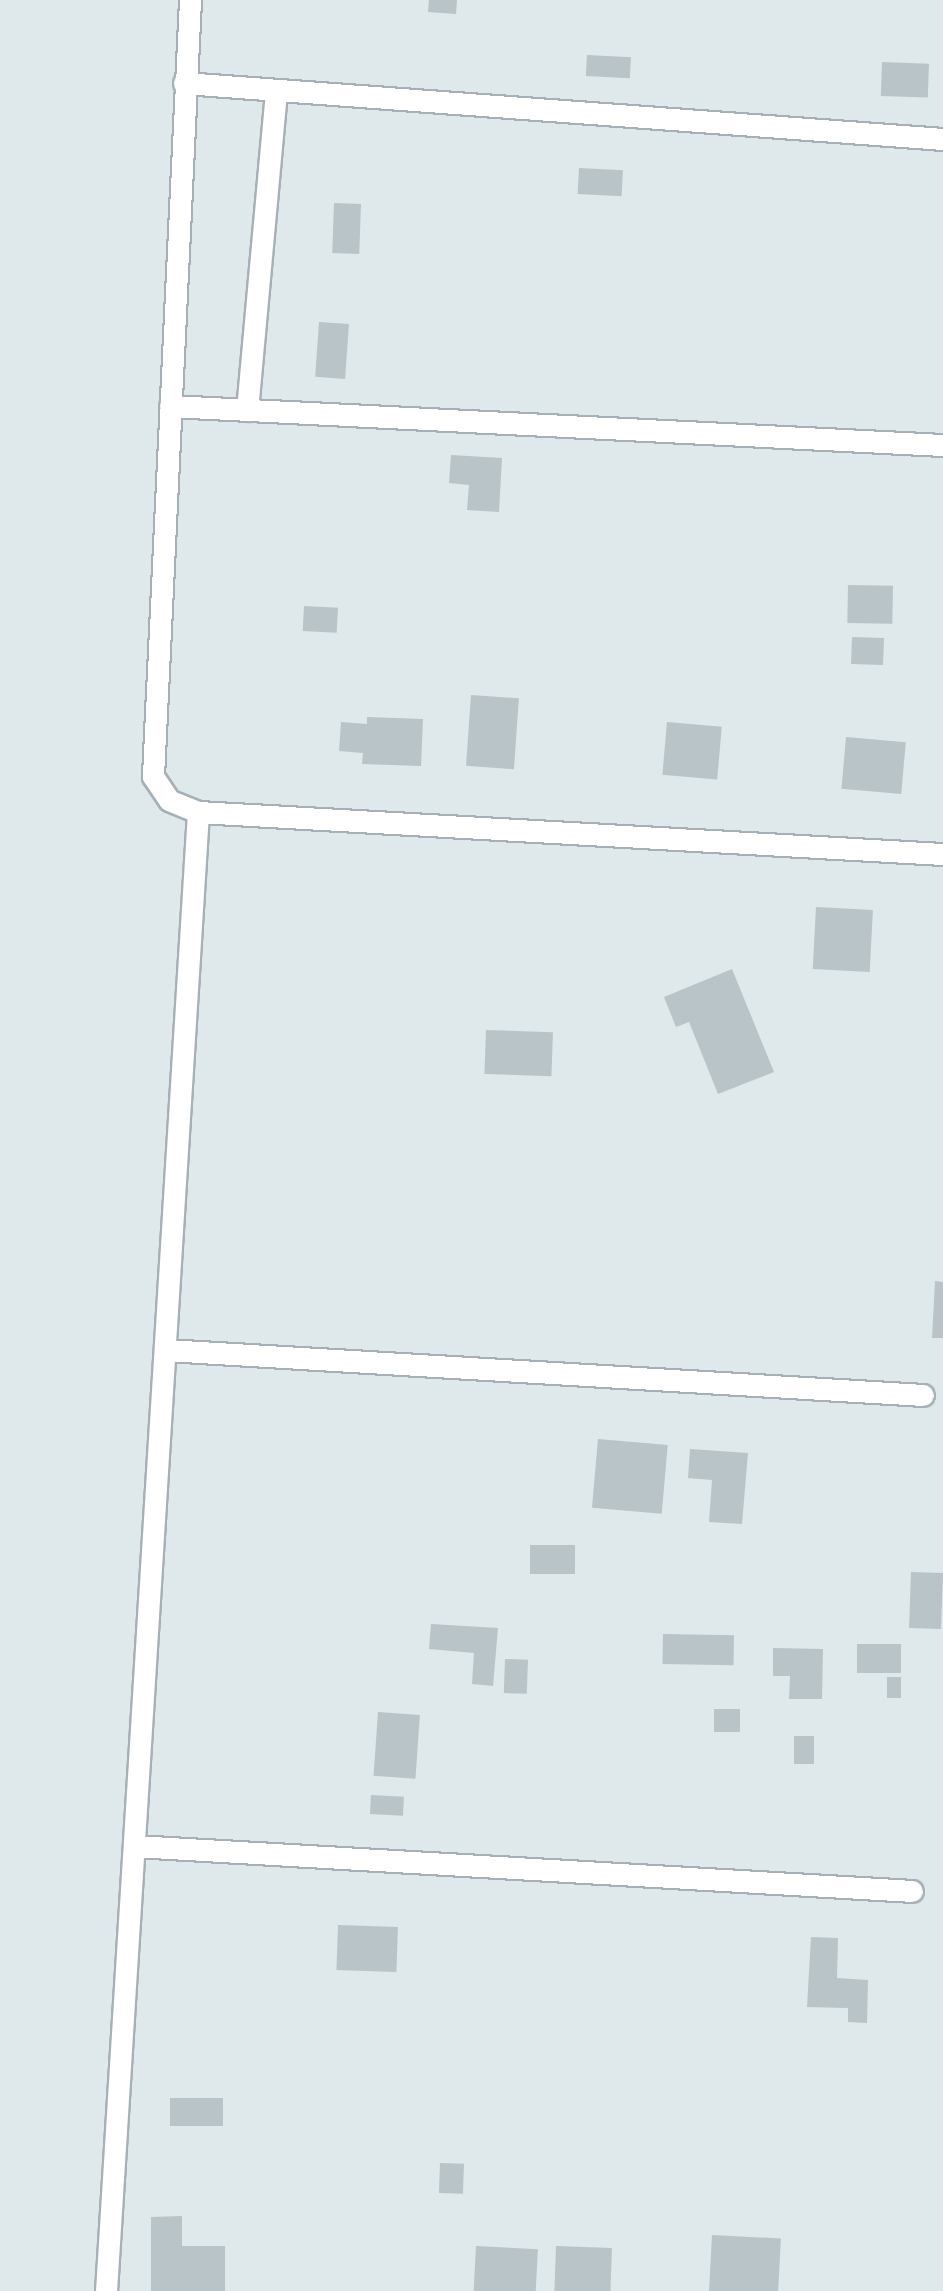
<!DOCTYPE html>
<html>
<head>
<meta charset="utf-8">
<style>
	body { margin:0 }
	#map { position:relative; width:943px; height:2291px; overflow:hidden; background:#dfe8eb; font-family:"PT Sans Narrow",sans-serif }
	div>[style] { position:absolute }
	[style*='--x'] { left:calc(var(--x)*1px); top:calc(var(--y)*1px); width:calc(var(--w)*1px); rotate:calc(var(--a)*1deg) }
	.building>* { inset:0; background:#b8c4c8; transform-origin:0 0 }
	.roads { filter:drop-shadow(2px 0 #a6b0b6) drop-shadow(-2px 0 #a6b0b6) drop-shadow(0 2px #a6b0b6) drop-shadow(0 -2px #a6b0b6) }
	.street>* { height:21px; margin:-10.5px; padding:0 10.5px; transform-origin:10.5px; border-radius:10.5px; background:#fff }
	span { translate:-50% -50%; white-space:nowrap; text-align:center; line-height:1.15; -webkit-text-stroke:5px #f0f6f7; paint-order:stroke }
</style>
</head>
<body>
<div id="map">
	<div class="building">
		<i style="clip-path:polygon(429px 0,457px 0,456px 14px,428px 12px)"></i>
		<i style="left:587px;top:55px;width:44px;height:21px;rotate:3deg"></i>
		<i style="left:882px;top:62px;width:47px;height:34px;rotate:2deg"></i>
		<i style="left:579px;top:168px;width:44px;height:26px;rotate:3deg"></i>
		<i style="left:334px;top:203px;width:27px;height:50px;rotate:2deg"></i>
		<i style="left:319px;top:322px;width:30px;height:55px;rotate:4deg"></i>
		<i style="clip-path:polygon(451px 455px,502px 458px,499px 512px,467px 510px,469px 485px,449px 483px)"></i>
		<i style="left:848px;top:585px;width:45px;height:38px;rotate:1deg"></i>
		<i style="left:304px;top:606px;width:34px;height:25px;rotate:3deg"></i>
		<i style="left:852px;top:637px;width:32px;height:27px;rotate:2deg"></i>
		<i style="left:471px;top:695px;width:48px;height:71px;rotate:4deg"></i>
		<i style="clip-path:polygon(367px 717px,423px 719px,421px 766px,362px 764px,363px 753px,339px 751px,341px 722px,367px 724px)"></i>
		<i style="left:667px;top:722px;width:55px;height:53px;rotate:5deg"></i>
		<i style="left:846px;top:737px;width:60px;height:52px;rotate:5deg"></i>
		<i style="left:816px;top:907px;width:57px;height:62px;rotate:3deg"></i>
		<i style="clip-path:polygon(732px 969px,774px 1072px,718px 1094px,689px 1022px,676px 1027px,664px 997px)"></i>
		<i style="left:486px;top:1030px;width:67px;height:44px;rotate:2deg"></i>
		<i style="clip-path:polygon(935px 1281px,943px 1282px,943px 1338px,932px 1338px)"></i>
		<i style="left:598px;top:1439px;width:70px;height:69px;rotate:5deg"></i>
		<i style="clip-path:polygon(690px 1449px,748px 1453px,742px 1524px,709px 1522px,712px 1480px,688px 1478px)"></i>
		<i style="left:530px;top:1545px;width:45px;height:29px"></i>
		<i style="left:911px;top:1572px;width:32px;height:56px;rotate:2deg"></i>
		<i style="clip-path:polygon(431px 1624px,498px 1628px,493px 1686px,472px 1684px,474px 1653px,429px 1649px)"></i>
		<i style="left:663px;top:1634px;width:71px;height:30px;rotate:1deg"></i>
		<i style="left:857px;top:1644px;width:44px;height:29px"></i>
		<i style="clip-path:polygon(773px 1648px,823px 1649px,822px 1699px,789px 1699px,790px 1676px,773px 1676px)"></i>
		<i style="left:505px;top:1659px;width:23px;height:34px;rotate:2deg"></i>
		<i style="left:887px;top:1677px;width:14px;height:21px"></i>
		<i style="left:714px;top:1709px;width:26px;height:23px"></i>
		<i style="left:378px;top:1712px;width:42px;height:64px;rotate:4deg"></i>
		<i style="left:794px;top:1736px;width:20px;height:28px"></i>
		<i style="left:371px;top:1795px;width:33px;height:19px;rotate:3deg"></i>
		<i style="left:338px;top:1925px;width:60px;height:45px;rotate:2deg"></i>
		<i style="clip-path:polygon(811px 1937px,838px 1938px,837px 1978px,868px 1980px,867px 2023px,848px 2022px,848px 2008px,807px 2007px)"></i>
		<i style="left:170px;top:2098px;width:53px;height:28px"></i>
		<i style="left:440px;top:2163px;width:24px;height:30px;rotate:2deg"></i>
		<i style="clip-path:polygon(182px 2216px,182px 2246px,225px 2246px,225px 2291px,151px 2291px,151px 2217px)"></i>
		<i style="left:712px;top:2235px;width:69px;height:56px;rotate:3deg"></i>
		<i style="left:476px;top:2246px;width:62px;height:45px;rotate:3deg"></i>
		<i style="left:556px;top:2246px;width:56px;height:45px;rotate:2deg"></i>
	</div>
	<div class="roads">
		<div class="street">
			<i style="--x:184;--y:83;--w:761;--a:4.22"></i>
			<i style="--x:170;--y:406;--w:774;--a:2.89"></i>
			<i style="--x:247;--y:410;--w:321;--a:-84.8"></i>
			<i style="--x:198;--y:812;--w:746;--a:3.23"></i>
			<i style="--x:166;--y:1350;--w:758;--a:3.4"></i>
			<i style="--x:135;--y:1846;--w:778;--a:3.31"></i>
			<i style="--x:106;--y:2291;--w:1482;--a:-86.44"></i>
			<i style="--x:198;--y:812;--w:31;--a:-158"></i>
			<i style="--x:169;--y:800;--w:29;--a:-124"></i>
			<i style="--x:153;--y:776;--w:777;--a:-87.27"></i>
		</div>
	</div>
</div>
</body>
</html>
